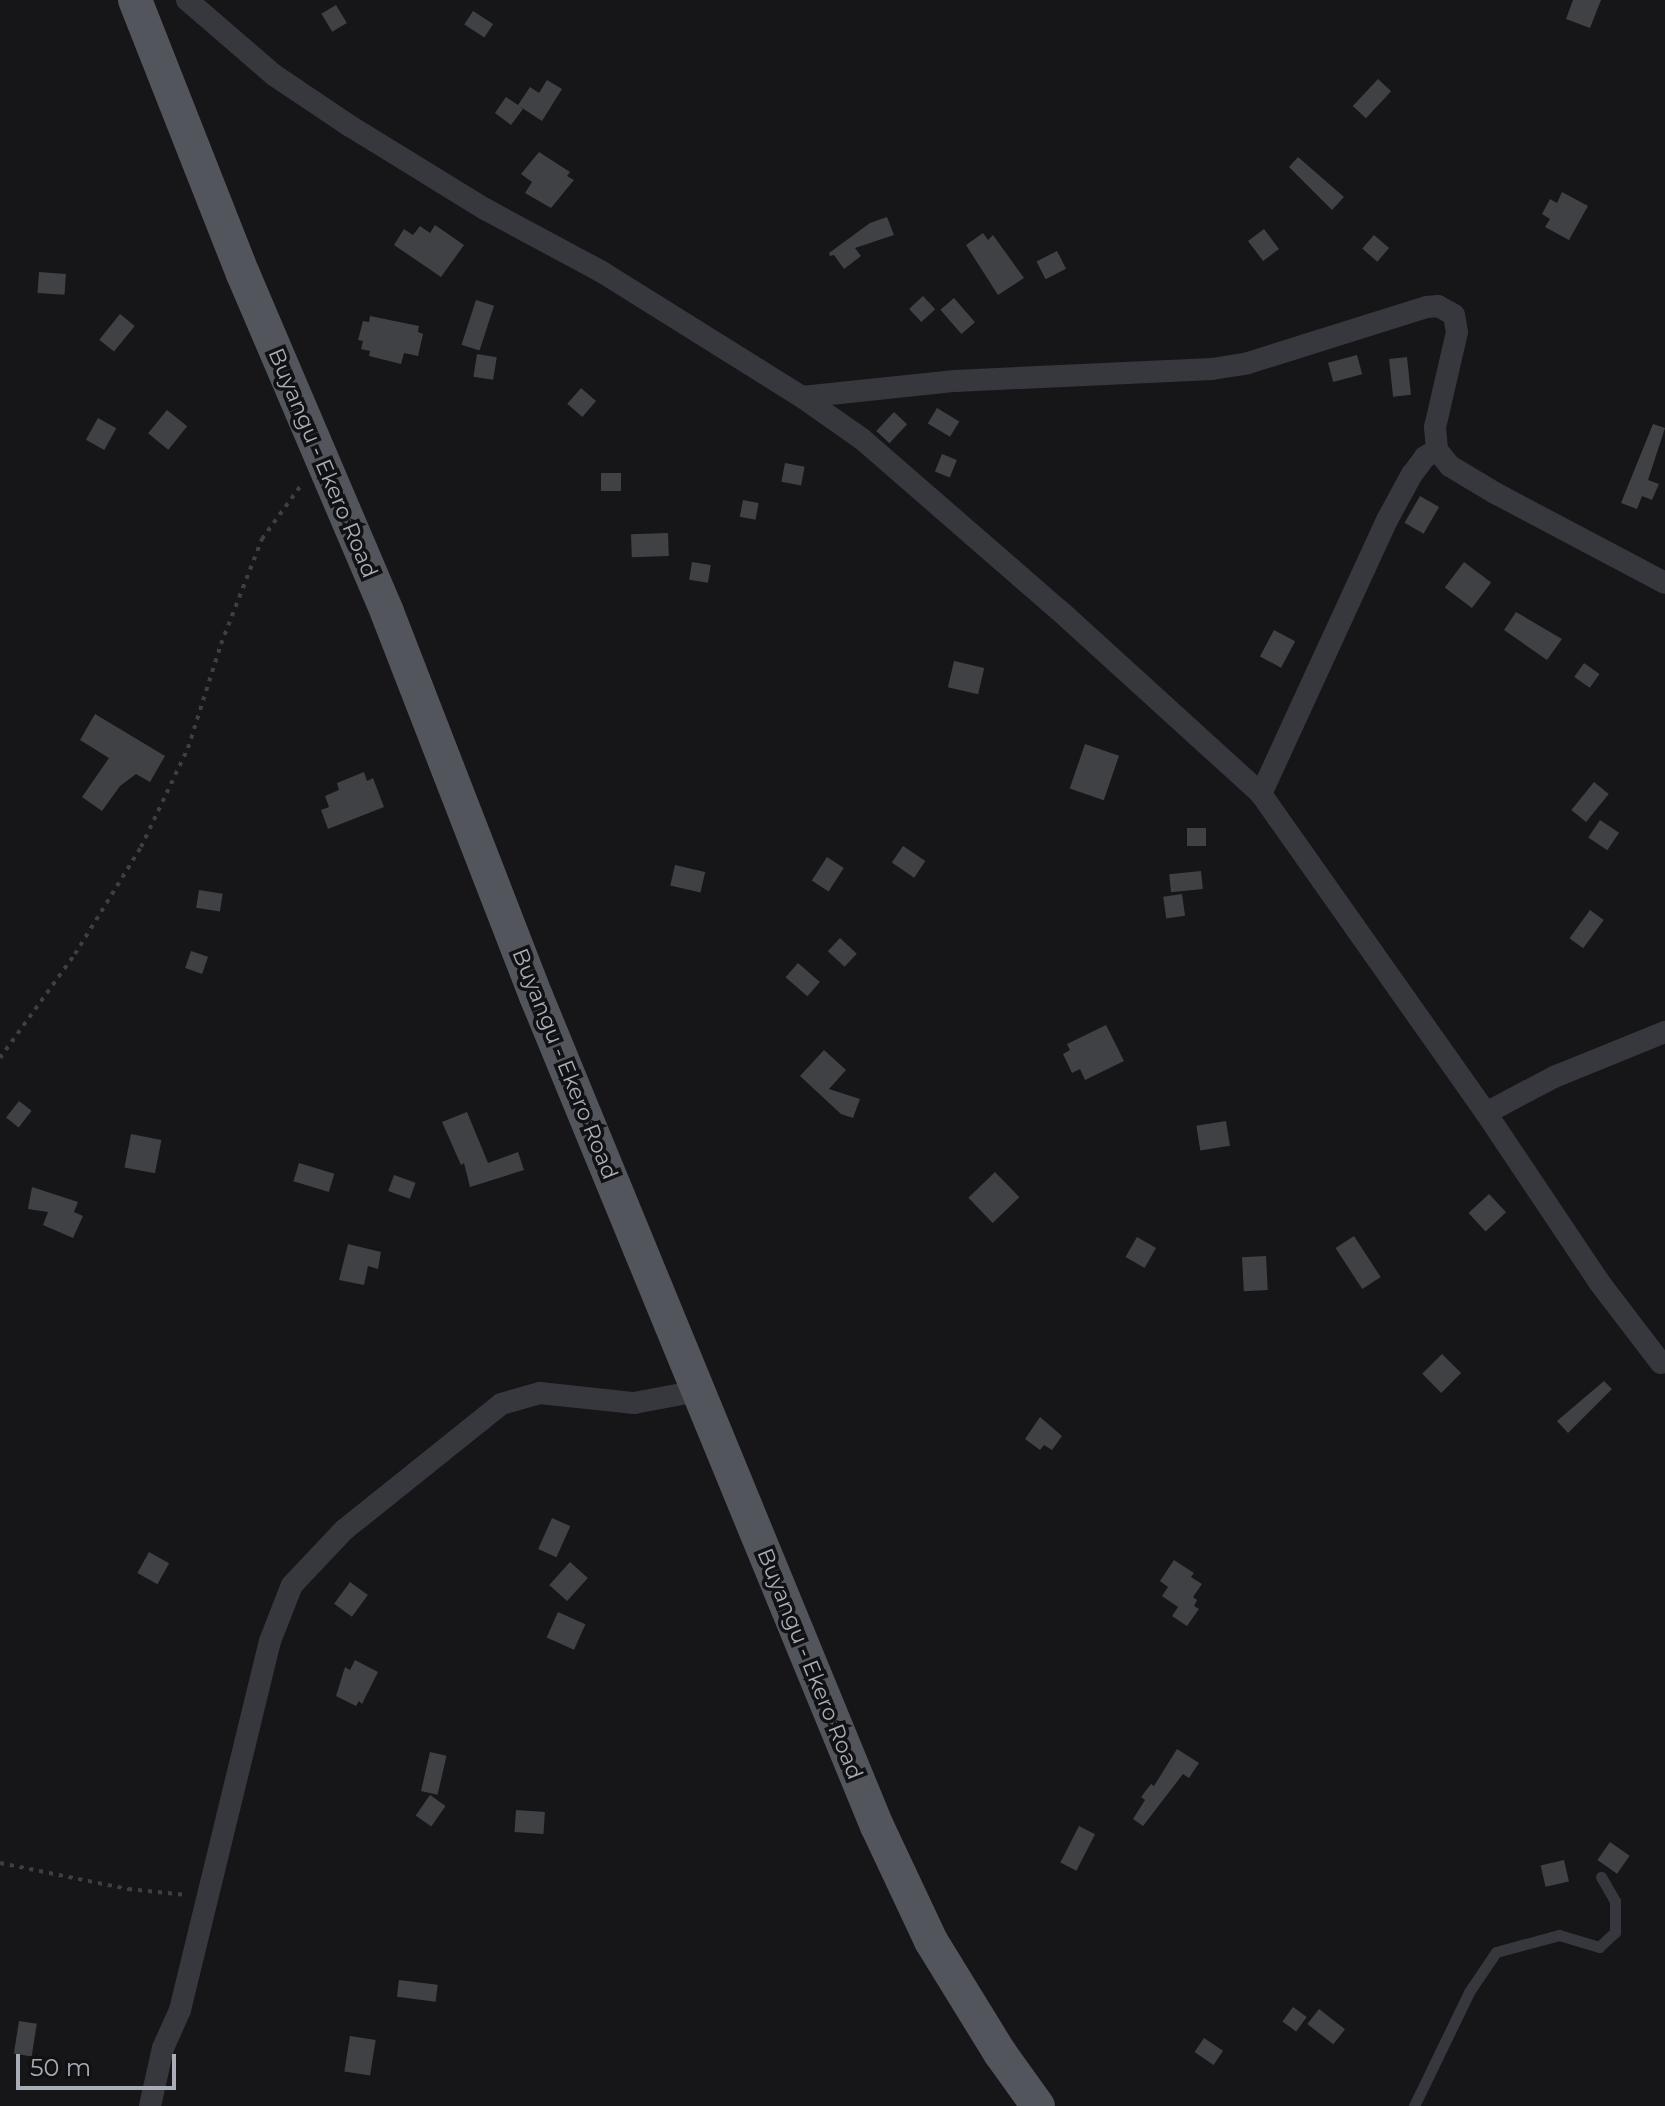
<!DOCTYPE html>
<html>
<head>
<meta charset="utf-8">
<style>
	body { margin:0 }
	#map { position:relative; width:1665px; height:2106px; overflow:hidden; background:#161618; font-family:Montserrat,sans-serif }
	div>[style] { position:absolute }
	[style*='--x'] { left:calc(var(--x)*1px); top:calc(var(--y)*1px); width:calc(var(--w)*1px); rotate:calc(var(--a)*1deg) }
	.building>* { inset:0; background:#404145; transform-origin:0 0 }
	.path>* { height:4px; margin-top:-2px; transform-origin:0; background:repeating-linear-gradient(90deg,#3d3f44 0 4px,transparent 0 10px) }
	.lane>* { height:11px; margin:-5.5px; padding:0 5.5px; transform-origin:5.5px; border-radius:5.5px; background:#37383d }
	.street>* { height:22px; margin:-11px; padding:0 11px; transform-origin:11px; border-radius:11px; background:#37383d }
	.primary>* { height:34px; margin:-17px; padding:0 17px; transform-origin:17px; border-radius:17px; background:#53555c }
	span { translate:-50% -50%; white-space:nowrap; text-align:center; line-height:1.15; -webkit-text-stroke:7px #111113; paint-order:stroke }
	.street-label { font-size:22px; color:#a8adb8 }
	.scale { position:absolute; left:16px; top:2054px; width:160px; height:36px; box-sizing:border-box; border:4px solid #a8adb8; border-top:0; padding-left:10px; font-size:24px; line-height:28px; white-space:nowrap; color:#a8adb8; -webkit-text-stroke:6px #111113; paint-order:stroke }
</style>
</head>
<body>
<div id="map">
	<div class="building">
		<i style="clip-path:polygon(1573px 0,1601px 0,1590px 28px,1566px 19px)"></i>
		<i style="left:336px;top:5px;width:21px;height:17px;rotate:59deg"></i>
		<i style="left:473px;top:11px;width:24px;height:16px;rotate:33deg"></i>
		<i style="left:1378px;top:79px;width:18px;height:37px;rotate:43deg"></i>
		<i style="clip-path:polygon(547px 80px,562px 89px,542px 121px,519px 106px,523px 109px,511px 125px,495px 113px,506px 97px,518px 105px,530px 87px,539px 93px)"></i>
		<i style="clip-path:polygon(539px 152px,570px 172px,567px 176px,574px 180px,551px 208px,525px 193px,532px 182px,521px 174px)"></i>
		<i style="clip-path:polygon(1298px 157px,1344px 197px,1332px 210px,1289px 167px)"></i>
		<i style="clip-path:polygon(1562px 192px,1588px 206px,1569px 240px,1545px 227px,1550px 219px,1542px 214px,1550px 199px,1557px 203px)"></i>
		<i style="clip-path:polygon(887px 217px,894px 235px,855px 248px,861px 256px,844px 269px,834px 255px,830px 256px,829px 253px,870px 223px)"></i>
		<i style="clip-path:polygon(435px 225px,464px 245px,441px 277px,394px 245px,404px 229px,413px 235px,420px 226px,430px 233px)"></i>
		<i style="left:1264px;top:229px;width:25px;height:20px;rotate:53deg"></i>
		<i style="clip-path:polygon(983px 233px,988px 240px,993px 235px,1024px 278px,998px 295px,966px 245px)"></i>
		<i style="left:1374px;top:235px;width:20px;height:18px;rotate:41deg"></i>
		<i style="left:1057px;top:251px;width:20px;height:23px;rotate:63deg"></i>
		<i style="left:39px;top:272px;width:27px;height:21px;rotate:4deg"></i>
		<i style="left:923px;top:296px;width:18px;height:19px;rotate:47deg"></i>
		<i style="left:954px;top:298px;width:32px;height:18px;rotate:49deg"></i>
		<i style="left:476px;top:300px;width:19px;height:47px;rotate:18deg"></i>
		<i style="left:120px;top:314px;width:19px;height:33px;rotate:39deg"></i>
		<i style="clip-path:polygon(370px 316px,419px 326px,418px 332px,423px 334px,418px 356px,404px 353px,401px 364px,369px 356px,370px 351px,361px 349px,363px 341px,358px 340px,363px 321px,369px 322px)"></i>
		<i style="left:477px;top:354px;width:20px;height:23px;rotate:9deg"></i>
		<i style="left:1357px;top:355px;width:20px;height:30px;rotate:75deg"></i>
		<i style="left:1407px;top:357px;width:38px;height:18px;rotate:84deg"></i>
		<i style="left:581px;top:388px;width:20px;height:21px;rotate:41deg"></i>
		<i style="left:937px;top:408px;width:26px;height:18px;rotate:31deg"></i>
		<i style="left:167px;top:410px;width:26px;height:30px;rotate:39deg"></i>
		<i style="left:894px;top:412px;width:18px;height:26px;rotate:43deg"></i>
		<i style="left:98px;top:418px;width:21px;height:25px;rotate:29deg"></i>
		<i style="clip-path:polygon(1653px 424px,1665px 428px,1648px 480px,1659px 484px,1652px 500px,1642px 496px,1637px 509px,1621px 503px)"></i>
		<i style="left:942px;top:454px;width:16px;height:19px;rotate:22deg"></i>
		<i style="left:785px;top:463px;width:20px;height:19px;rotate:11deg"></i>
		<i style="left:601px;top:473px;width:20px;height:18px"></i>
		<i style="left:1420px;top:496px;width:22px;height:31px;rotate:30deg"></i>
		<i style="left:743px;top:500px;width:16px;height:17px;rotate:11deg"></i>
		<i style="left:668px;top:533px;width:23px;height:37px;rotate:88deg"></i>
		<i style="left:692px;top:562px;width:19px;height:18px;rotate:9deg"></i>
		<i style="left:1464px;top:562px;width:34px;height:32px;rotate:37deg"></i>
		<i style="clip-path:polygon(1516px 612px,1562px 639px,1547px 660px,1504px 630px)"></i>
		<i style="left:1274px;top:630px;width:24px;height:30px;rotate:28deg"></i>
		<i style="left:954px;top:661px;width:31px;height:27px;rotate:13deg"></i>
		<i style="left:1584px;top:663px;width:19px;height:17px;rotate:35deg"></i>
		<i style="clip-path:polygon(95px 714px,165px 756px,150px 782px,136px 774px,120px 786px,102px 811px,82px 797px,109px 758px,80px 740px)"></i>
		<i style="left:1085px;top:744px;width:36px;height:47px;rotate:19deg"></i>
		<i style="clip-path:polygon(364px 772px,367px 781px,373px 778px,384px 807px,328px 829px,321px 810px,329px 807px,325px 796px,339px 790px,337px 783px)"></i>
		<i style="left:1594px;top:782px;width:19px;height:36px;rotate:39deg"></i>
		<i style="left:1600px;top:820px;width:23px;height:21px;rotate:34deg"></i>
		<i style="left:1187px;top:828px;width:19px;height:18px"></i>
		<i style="left:903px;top:846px;width:27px;height:20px;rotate:34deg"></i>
		<i style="left:827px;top:857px;width:20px;height:28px;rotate:33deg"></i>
		<i style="left:675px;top:865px;width:31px;height:21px;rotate:13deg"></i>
		<i style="left:1201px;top:871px;width:18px;height:32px;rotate:84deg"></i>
		<i style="left:199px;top:890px;width:24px;height:18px;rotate:9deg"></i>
		<i style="left:1182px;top:894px;width:22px;height:19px;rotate:82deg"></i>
		<i style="left:1590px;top:910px;width:17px;height:35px;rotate:36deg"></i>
		<i style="left:840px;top:938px;width:23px;height:18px;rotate:43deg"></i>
		<i style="left:191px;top:951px;width:18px;height:18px;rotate:19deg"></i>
		<i style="left:798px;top:963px;width:29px;height:19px;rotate:41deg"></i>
		<i style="clip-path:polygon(1106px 1025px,1124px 1061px,1085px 1080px,1080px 1069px,1072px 1073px,1063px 1054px,1070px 1050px,1067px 1044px)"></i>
		<i style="clip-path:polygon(824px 1050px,846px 1070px,829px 1089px,860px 1099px,853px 1118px,841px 1114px,800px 1076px)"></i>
		<i style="left:19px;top:1101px;width:16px;height:21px;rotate:38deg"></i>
		<i style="clip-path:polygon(467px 1112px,488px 1163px,518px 1152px,524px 1170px,470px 1187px,464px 1163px,461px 1165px,442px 1122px)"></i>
		<i style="left:1226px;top:1121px;width:25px;height:30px;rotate:81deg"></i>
		<i style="left:131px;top:1134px;width:31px;height:34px;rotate:11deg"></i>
		<i style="left:299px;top:1163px;width:37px;height:19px;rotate:17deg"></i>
		<i style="left:995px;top:1172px;width:35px;height:37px;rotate:46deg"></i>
		<i style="left:394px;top:1175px;width:23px;height:17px;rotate:20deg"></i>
		<i style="clip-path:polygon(32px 1187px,78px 1202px,74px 1212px,83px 1216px,73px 1238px,43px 1225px,48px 1212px,28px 1209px)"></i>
		<i style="left:1489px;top:1194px;width:25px;height:28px;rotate:47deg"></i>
		<i style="left:1354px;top:1236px;width:49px;height:22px;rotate:57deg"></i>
		<i style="left:1137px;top:1237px;width:22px;height:23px;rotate:30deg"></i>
		<i style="clip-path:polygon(348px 1244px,381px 1252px,378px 1269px,368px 1266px,364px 1285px,339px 1280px)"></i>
		<i style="left:1266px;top:1256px;width:34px;height:24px;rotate:87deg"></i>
		<i style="left:1442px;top:1354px;width:27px;height:28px;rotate:45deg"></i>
		<i style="clip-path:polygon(1604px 1381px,1612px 1389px,1568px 1433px,1557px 1421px)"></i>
		<i style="clip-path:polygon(1040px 1417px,1062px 1436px,1052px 1450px,1044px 1445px,1040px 1450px,1025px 1439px)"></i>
		<i style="left:552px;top:1518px;width:20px;height:34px;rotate:24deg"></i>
		<i style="left:149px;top:1552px;width:23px;height:24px;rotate:29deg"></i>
		<i style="clip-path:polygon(1174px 1560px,1194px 1573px,1191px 1577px,1202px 1584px,1193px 1597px,1197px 1600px,1194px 1606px,1199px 1609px,1187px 1626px,1172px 1616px,1178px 1607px,1162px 1596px,1168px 1587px,1160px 1581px)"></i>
		<i style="left:570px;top:1562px;width:24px;height:31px;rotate:42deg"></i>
		<i style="left:350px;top:1582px;width:22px;height:27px;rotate:36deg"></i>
		<i style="left:558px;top:1612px;width:30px;height:28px;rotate:24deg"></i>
		<i style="clip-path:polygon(355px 1660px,378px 1672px,362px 1704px,359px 1701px,356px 1706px,336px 1696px,345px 1667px,350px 1670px)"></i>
		<i style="clip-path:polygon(1177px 1749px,1199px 1763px,1189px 1778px,1183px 1774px,1143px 1826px,1133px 1819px,1145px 1800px,1141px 1797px,1151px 1784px,1154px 1786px)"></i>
		<i style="left:430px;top:1752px;width:17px;height:40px;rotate:13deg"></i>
		<i style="left:430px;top:1795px;width:19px;height:25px;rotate:35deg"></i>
		<i style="left:516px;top:1810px;width:29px;height:22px;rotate:4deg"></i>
		<i style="left:1079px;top:1826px;width:18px;height:41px;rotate:27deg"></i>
		<i style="left:1610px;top:1842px;width:24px;height:22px;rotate:35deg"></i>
		<i style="left:1564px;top:1860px;width:22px;height:24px;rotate:77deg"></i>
		<i style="left:399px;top:1980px;width:39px;height:17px;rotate:7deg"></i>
		<i style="left:1293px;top:2007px;width:17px;height:18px;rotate:36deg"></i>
		<i style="left:1319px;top:2009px;width:33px;height:19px;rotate:38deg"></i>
		<i style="left:19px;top:2021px;width:18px;height:33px;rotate:9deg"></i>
		<i style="left:350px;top:2036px;width:26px;height:36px;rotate:9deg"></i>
		<i style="left:1204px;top:2038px;width:23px;height:17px;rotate:34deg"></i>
	</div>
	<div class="path">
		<i style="--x:0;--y:1058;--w:128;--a:-54.2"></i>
		<i style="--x:75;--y:954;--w:126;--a:-58.3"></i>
		<i style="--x:141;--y:847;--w:110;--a:-64.6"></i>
		<i style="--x:188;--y:748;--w:109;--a:-72.4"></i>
		<i style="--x:221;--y:644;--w:113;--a:-68.7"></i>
		<i style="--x:262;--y:539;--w:68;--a:-54"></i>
		<i style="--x:0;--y:1863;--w:131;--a:11.5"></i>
		<i style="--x:128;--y:1889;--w:59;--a:5.8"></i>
	</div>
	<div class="lane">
		<i style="--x:1414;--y:2106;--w:127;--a:-64.2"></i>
		<i style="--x:1469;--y:1992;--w:48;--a:-56"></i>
		<i style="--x:1496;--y:1952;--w:65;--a:-15.1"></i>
		<i style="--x:1559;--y:1935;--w:42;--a:16.7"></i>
		<i style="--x:1599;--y:1947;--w:22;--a:-43"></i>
		<i style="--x:1615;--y:1932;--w:31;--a:-90"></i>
		<i style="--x:1615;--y:1901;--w:28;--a:-120"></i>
	</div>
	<div class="street">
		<i style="--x:187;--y:0;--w:115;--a:40.8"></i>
		<i style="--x:274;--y:75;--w:92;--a:33.9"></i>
		<i style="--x:350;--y:126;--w:158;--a:31.6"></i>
		<i style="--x:485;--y:209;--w:133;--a:28.3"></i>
		<i style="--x:602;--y:272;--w:236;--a:32"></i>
		<i style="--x:802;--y:397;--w:73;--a:35"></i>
		<i style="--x:862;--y:439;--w:261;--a:41"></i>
		<i style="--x:1059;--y:610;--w:273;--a:42.3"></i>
		<i style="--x:1261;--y:794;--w:390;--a:54.8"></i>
		<i style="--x:1486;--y:1113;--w:203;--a:56.2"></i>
		<i style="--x:1599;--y:1282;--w:102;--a:52.6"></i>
		<i style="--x:802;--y:397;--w:154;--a:-6"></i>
		<i style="--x:955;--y:381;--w:257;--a:-2.7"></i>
		<i style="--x:1212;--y:369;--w:36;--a:-9"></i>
		<i style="--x:1248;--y:363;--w:188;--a:-17.4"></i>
		<i style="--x:1427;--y:307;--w:11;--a:-5"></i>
		<i style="--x:1438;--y:306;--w:18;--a:29"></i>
		<i style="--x:1454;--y:315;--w:17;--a:80"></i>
		<i style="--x:1457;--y:332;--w:98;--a:103"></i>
		<i style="--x:1435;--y:427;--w:23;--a:85"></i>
		<i style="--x:1437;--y:450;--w:14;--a:150"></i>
		<i style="--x:1425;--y:457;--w:21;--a:127"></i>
		<i style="--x:1412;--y:474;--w:52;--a:118.5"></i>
		<i style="--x:1387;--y:520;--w:302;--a:114.7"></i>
		<i style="--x:1437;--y:450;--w:21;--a:51"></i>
		<i style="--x:1450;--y:466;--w:52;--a:31"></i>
		<i style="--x:1495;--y:493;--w:192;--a:27.9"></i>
		<i style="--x:1486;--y:1113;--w:77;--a:-27.9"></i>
		<i style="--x:1554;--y:1077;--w:120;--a:-22.1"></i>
		<i style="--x:150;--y:2106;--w:59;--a:-77.4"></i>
		<i style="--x:163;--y:2048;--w:42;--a:-65.9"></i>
		<i style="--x:180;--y:2010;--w:380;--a:-76.3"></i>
		<i style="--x:270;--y:1641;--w:60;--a:-68.6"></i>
		<i style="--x:292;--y:1585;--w:76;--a:-46.6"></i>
		<i style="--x:344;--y:1530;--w:201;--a:-38.7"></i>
		<i style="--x:501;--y:1404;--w:41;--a:-15.8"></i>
		<i style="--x:540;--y:1393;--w:95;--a:6.1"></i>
		<i style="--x:634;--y:1403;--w:65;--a:-10.6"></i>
	</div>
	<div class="primary">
		<i style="--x:135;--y:0;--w:295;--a:68.5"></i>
		<i style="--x:243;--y:274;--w:367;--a:66.9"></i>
		<i style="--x:387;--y:612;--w:412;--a:68.8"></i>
		<i style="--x:536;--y:996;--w:897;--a:67.67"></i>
		<i style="--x:877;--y:1826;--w:127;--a:64.8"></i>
		<i style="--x:931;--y:1941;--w:132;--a:58.4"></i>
		<i style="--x:1000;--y:2053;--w:65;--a:54.4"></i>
	</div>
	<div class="street-label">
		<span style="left:323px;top:463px;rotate:67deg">Buyangu - Ekero Road</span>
		<span style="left:565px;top:1064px;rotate:68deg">Buyangu - Ekero Road</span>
		<span style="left:810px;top:1664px;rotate:68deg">Buyangu - Ekero Road</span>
	</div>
	<div class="scale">50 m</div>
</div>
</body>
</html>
